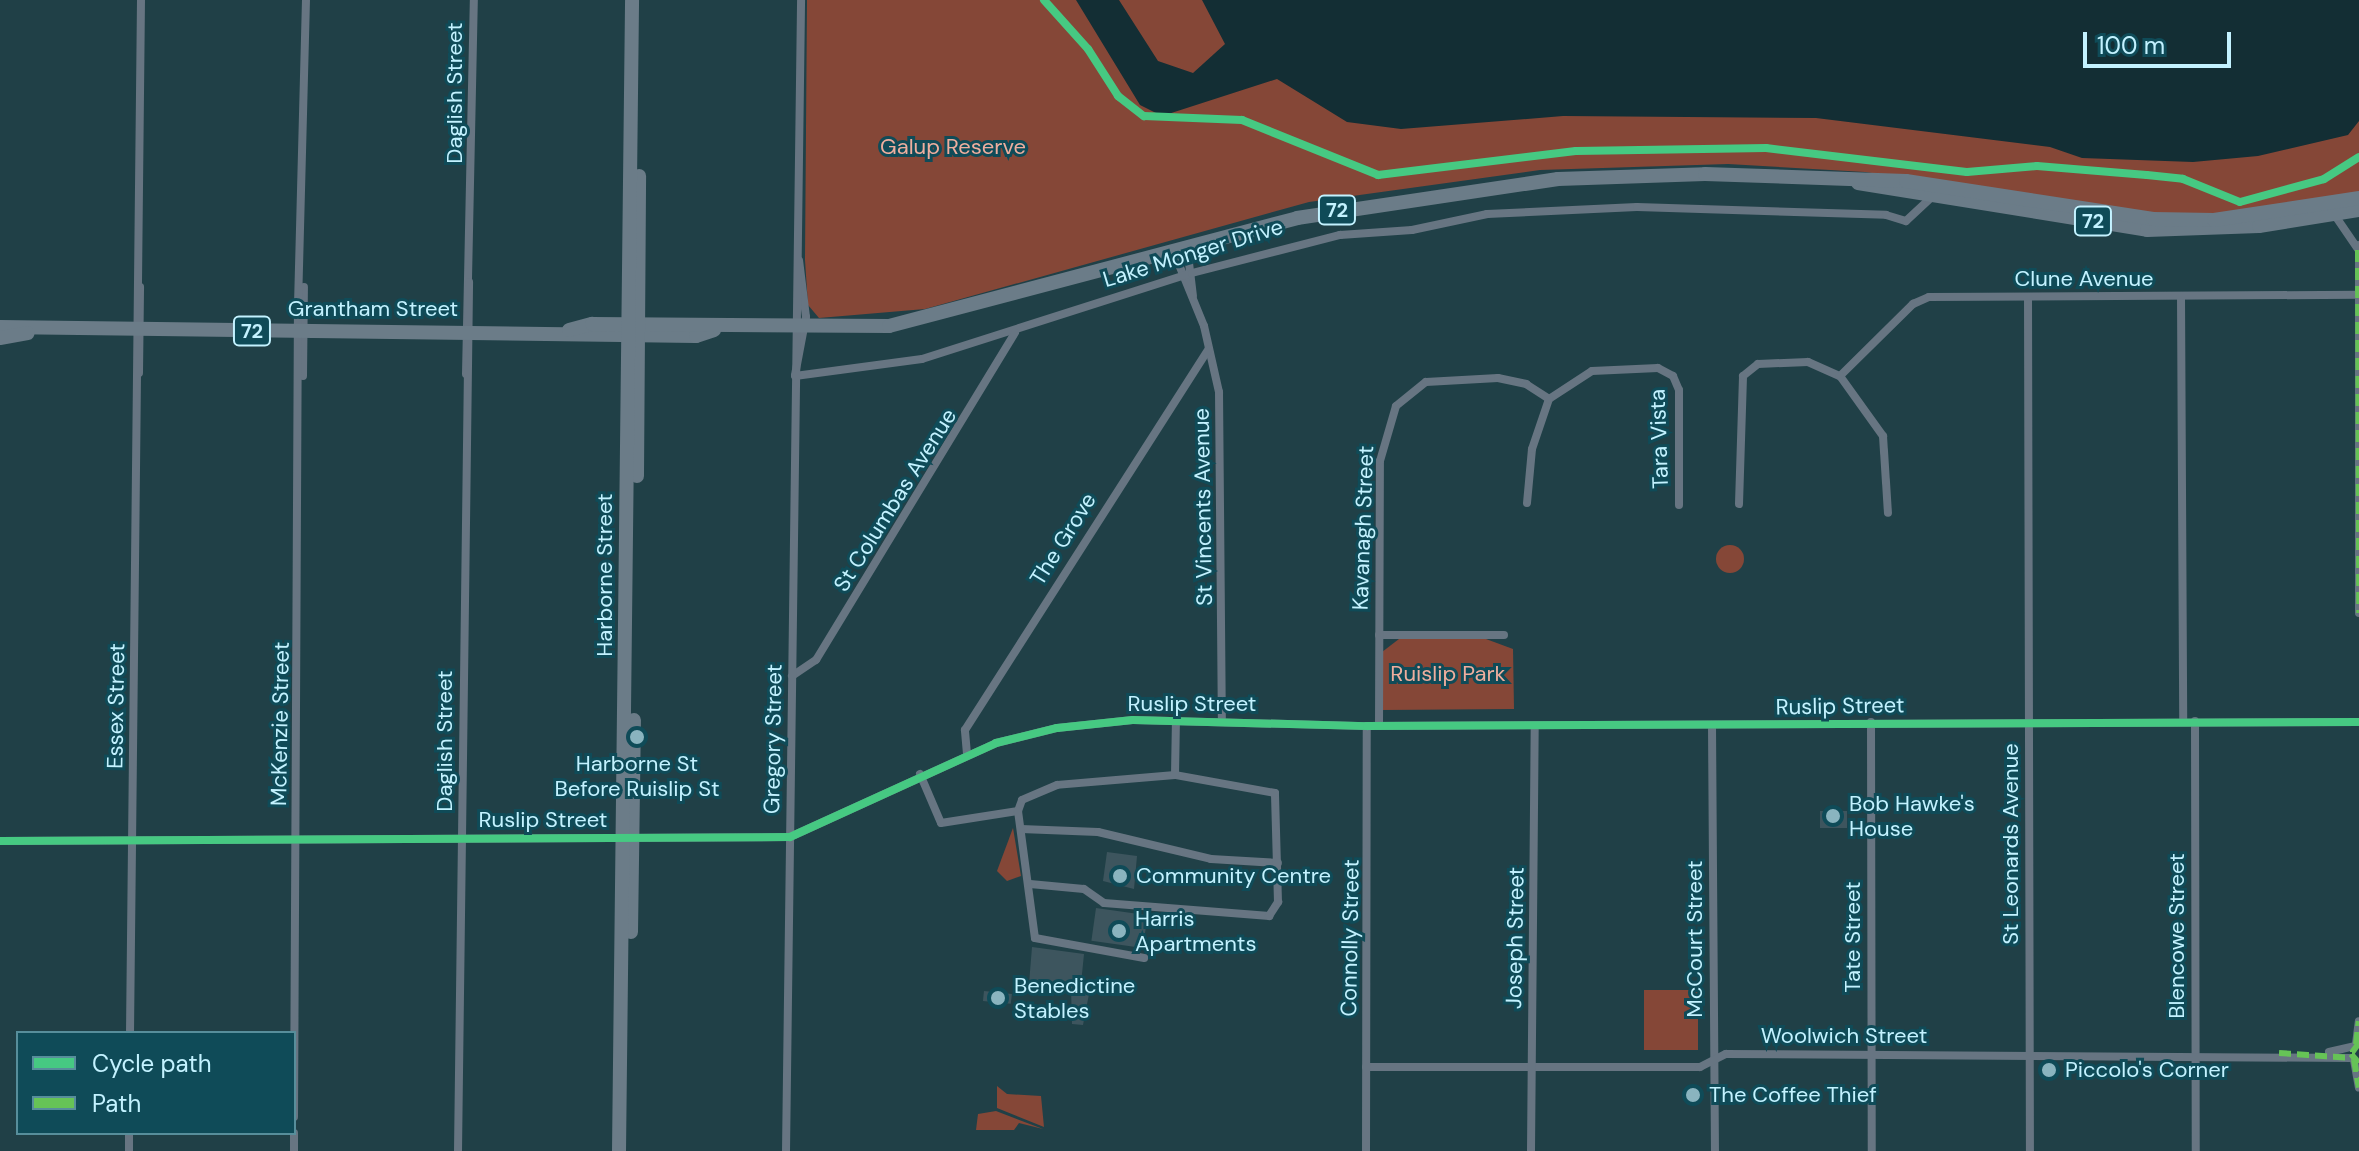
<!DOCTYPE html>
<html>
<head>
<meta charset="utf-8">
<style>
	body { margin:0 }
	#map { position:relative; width:2359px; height:1151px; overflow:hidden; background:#204047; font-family:"DM Sans",sans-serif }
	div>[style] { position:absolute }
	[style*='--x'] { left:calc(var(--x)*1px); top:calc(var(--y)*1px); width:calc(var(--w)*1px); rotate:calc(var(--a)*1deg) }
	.green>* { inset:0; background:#854737; transform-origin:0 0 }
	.round { border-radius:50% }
	.water>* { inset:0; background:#132e34 }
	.building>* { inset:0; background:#3d555e; transform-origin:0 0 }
	.minor>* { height:8px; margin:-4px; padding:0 4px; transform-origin:4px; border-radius:4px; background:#677582 }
	.primary>* { height:14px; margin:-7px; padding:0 7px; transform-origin:7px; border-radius:7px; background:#6b7c88 }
	.quiet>* { height:6px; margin-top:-3px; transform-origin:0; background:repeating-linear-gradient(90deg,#66c356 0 12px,transparent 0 18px) }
	.cycleway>* { height:8px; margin:-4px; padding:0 4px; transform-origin:4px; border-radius:4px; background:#46c982 }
	.dots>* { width:22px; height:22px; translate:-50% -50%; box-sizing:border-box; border:4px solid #0f4b58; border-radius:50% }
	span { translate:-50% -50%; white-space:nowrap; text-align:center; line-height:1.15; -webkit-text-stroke:6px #0f4b58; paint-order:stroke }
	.shield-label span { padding:2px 6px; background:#0f4b58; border:2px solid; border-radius:6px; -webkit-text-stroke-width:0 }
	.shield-label { font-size:20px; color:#c3f2ff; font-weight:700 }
	.street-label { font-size:22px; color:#c3f2ff }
	.park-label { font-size:22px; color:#eeae9e }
	.poi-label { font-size:22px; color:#c3f2ff }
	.left { translate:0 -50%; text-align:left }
	.legend { position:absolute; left:16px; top:1031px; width:280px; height:104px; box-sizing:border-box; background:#0f4b58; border:2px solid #578e9b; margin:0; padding:10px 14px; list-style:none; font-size:24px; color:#c3f2ff }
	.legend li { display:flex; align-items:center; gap:16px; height:40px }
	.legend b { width:40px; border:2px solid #578e9b }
	.scale { position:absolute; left:2083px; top:32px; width:148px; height:36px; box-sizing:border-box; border:4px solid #c3f2ff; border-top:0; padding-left:10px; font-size:24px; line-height:28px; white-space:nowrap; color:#c3f2ff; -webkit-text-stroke:6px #0f4b58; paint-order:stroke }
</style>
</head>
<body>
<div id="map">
	<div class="green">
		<i style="clip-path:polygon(807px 0,2359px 0,2359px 193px,2213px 214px,2151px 213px,1865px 172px,1728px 164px,1540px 170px,1309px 202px,925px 309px,819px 318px,808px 305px,805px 260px)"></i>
		<i class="round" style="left:1716px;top:545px;width:28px;height:28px"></i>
		<i style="clip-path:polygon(1399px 639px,1486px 639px,1513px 649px,1514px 709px,1383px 710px,1382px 652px)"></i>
		<i style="clip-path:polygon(1013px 828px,1021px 876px,1007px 881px,997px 871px)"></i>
		<i style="left:1644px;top:990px;width:54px;height:60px"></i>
		<i style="clip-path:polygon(997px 1086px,1007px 1094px,1041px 1096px,1044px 1127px,997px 1108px)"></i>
		<i style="clip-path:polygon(996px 1111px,1043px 1129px,1019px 1123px,1014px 1130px,976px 1130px,978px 1114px)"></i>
	</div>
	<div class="water">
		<i style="clip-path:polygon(1076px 0,1119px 0,1158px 61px,1193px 73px,1225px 44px,1202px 0,2359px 0,2359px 121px,2348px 135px,2258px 156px,2193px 162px,2082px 158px,2050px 147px,1816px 118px,1563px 116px,1401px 129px,1347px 122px,1277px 79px,1162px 116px,1140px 105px)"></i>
	</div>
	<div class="building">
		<i style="left:1820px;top:811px;width:27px;height:17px"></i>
		<i style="clip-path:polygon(1107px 852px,1137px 856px,1134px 889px,1103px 881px)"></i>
		<i style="left:1096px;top:908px;width:52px;height:33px;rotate:8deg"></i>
		<i style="clip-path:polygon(1032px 947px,1084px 954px,1080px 994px,1089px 994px,1083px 1025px,1072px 1024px,1071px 988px,1029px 984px)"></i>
		<i style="left:984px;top:991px;width:28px;height:10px;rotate:6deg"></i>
	</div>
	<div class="minor">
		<i style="--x:2334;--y:214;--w:42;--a:55.6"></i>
		<i style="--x:2359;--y:245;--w:368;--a:90"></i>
		<i style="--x:1187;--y:246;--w:50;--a:83.2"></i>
		<i style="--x:1173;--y:250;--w:82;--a:67.8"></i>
		<i style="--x:1204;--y:326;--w:68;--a:77.2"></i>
		<i style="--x:1219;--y:392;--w:329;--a:89.5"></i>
		<i style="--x:2028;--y:297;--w:854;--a:89.87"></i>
		<i style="--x:2181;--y:297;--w:424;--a:89.7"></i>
		<i style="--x:139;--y:373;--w:86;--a:-89.3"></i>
		<i style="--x:466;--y:374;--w:374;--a:-88.8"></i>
		<i style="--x:795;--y:375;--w:59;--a:-79.3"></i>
		<i style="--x:806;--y:317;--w:57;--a:-97"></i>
		<i style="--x:303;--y:376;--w:89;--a:-89.4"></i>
		<i style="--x:795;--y:376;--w:128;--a:-7.6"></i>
		<i style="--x:922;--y:359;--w:283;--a:-17.7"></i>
		<i style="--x:1192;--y:273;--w:153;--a:-14.4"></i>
		<i style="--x:1340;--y:235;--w:72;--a:-4"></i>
		<i style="--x:1412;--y:230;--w:77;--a:-12"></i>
		<i style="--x:1487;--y:214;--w:150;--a:-2.7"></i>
		<i style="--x:1637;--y:207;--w:249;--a:1.8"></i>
		<i style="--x:1886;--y:215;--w:21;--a:17"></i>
		<i style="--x:1906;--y:221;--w:40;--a:-43"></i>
		<i style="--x:1840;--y:376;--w:103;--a:-44.6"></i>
		<i style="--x:1913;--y:304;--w:17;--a:-24"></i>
		<i style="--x:1929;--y:297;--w:430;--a:-0.3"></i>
		<i style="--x:1527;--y:503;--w:54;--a:-84.7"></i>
		<i style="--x:1532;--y:449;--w:53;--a:-71.2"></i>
		<i style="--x:1549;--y:399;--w:51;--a:-33.1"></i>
		<i style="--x:1592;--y:371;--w:66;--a:-2.6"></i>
		<i style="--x:1658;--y:368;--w:17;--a:28"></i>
		<i style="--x:1673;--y:376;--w:15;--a:67"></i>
		<i style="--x:1679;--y:390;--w:115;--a:90"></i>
		<i style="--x:1739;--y:504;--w:128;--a:-88.2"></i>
		<i style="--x:1743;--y:376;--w:19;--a:-39"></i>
		<i style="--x:1758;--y:364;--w:50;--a:-2.3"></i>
		<i style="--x:1808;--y:362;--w:35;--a:24"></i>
		<i style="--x:1840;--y:376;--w:74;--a:54.4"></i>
		<i style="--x:1883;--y:436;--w:77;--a:86.3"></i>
		<i style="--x:1379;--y:635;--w:125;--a:0"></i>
		<i style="--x:792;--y:676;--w:29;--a:-34"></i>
		<i style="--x:816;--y:660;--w:383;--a:-58.7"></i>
		<i style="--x:2195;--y:721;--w:430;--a:89.9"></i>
		<i style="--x:1871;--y:722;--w:429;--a:89.9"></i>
		<i style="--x:1379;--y:726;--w:265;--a:-89.8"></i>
		<i style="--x:1380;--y:461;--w:57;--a:-73.8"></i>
		<i style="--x:1396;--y:406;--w:38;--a:-39"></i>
		<i style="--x:1426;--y:382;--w:72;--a:-3.2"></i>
		<i style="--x:1498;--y:378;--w:29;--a:12"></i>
		<i style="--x:1526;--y:384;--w:27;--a:33"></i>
		<i style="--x:1712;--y:726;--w:425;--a:89.6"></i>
		<i style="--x:967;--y:754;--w:24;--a:-95"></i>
		<i style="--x:965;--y:730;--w:452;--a:-57.4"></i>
		<i style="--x:920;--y:774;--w:53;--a:66.8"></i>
		<i style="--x:941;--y:823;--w:78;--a:-8.9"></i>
		<i style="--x:1175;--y:775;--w:55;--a:-89"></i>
		<i style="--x:1021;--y:829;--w:77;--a:2.2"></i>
		<i style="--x:1098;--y:832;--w:116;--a:13.4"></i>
		<i style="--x:1211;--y:859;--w:67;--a:3.4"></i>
		<i style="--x:0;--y:841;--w:790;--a:-0.29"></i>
		<i style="--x:790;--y:837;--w:226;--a:-24.5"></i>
		<i style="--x:996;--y:743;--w:63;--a:-13.8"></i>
		<i style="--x:1057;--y:728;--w:76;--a:-6"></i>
		<i style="--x:1133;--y:720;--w:234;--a:1.5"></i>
		<i style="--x:1367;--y:726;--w:992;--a:-0.23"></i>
		<i style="--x:1030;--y:884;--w:54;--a:5.3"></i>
		<i style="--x:1084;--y:889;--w:24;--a:35"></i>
		<i style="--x:1104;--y:903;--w:166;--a:4.5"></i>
		<i style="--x:1269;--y:916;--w:17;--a:-57"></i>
		<i style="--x:1278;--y:902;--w:109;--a:-91.6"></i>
		<i style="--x:1275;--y:793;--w:102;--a:-169.8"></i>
		<i style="--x:1175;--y:775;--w:118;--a:175.2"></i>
		<i style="--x:1057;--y:785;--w:38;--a:157"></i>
		<i style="--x:1022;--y:800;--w:12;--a:110"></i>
		<i style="--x:1018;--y:811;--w:128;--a:82.4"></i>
		<i style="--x:1035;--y:938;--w:111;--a:10.4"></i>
		<i style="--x:130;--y:1033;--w:1033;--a:-89.39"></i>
		<i style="--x:2356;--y:1044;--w:23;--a:-83"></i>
		<i style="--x:2329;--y:1052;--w:26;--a:-13"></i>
		<i style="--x:2354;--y:1060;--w:28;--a:80"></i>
		<i style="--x:1366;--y:1067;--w:334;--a:0"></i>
		<i style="--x:1700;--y:1067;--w:29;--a:-27"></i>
		<i style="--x:1726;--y:1054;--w:626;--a:0.37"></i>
		<i style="--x:294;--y:1117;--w:812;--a:-89.72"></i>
		<i style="--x:298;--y:305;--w:305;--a:-88.5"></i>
		<i style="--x:129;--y:1151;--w:18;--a:-90"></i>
		<i style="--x:294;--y:1151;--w:18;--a:-90"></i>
		<i style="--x:458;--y:1151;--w:869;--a:-89.27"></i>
		<i style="--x:786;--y:1151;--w:1151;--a:-89.25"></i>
		<i style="--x:1366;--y:1151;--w:425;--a:-89.9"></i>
		<i style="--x:1531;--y:1151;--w:425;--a:-89.5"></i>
	</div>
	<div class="primary">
		<i style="--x:1858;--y:183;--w:293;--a:9.2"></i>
		<i style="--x:2147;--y:230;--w:112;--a:-2"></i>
		<i style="--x:2259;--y:226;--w:101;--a:-9.1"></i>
		<i style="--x:0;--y:327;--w:696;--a:0.74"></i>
		<i style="--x:696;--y:336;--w:19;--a:-18"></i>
		<i style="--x:569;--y:330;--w:24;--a:-15"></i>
		<i style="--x:592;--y:324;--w:297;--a:0.4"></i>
		<i style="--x:889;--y:326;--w:422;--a:-14.8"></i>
		<i style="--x:1297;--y:218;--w:264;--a:-8.5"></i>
		<i style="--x:1558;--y:179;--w:147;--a:-1.9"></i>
		<i style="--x:1705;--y:174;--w:201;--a:2"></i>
		<i style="--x:1906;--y:181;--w:250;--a:8.7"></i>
		<i style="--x:2153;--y:219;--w:61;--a:0.9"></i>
		<i style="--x:2214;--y:220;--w:147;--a:-8.6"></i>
		<i style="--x:0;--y:338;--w:28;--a:-10"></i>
		<i style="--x:637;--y:476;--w:300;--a:-89.6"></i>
		<i style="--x:631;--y:932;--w:212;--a:-89.2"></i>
		<i style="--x:619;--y:1151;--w:1151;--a:-89.35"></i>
	</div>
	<div class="quiet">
		<i style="--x:2358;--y:250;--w:363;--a:89.8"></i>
		<i style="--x:2359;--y:1043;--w:14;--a:126"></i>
		<i style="--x:2351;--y:1054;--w:12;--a:48"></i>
		<i style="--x:2356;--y:1044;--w:23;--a:-83"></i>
		<i style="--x:2279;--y:1053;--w:73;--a:3.9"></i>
		<i style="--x:2354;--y:1060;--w:28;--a:80"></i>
	</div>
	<div class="cycleway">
		<i style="--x:1044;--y:0;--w:66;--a:48.1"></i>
		<i style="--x:1088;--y:49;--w:56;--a:57.4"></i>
		<i style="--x:1118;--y:96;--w:33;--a:38"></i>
		<i style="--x:1144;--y:116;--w:98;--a:2.3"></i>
		<i style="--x:1242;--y:120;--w:147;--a:22"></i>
		<i style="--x:1378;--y:175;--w:199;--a:-6.9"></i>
		<i style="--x:1576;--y:151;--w:190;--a:-0.9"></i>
		<i style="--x:1766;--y:148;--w:202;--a:6.8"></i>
		<i style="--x:1967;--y:172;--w:70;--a:-4.9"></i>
		<i style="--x:2037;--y:166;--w:110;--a:4.7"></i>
		<i style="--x:2147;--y:175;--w:36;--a:6"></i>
		<i style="--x:2183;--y:179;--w:61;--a:22"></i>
		<i style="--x:2240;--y:202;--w:87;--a:-15.3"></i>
		<i style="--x:2324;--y:179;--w:41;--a:-32.2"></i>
		<i style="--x:0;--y:841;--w:790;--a:-0.29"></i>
		<i style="--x:790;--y:837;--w:226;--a:-24.5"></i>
		<i style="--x:996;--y:743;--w:63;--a:-13.8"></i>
		<i style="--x:1057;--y:728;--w:76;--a:-6"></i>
		<i style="--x:1133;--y:720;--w:234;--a:1.5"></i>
		<i style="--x:1367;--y:726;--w:992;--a:-0.23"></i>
	</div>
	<div class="dots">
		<i style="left:637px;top:737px;background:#8ab4bf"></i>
		<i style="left:1833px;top:816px;background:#8ab4bf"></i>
		<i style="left:1120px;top:876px;background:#8ab4bf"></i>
		<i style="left:1119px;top:931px;background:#8ab4bf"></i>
		<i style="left:998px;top:998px;background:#8ab4bf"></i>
		<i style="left:2049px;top:1070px;background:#8ab4bf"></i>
		<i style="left:1693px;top:1095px;background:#8ab4bf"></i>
	</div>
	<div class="shield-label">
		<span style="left:1337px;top:210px">72</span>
		<span style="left:2093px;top:221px">72</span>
		<span style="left:252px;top:331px">72</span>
	</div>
	<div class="street-label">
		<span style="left:455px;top:93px;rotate:-90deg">Daglish Street</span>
		<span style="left:1193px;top:253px;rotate:-17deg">Lake Monger Drive</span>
		<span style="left:2084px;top:279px">Clune Avenue</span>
		<span style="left:373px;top:309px">Grantham Street</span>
		<span style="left:1659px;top:439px;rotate:-92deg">Tara Vista</span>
		<span style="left:895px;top:500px;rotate:-58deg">St Columbas Avenue</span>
		<span style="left:1203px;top:507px;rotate:-91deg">St Vincents Avenue</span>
		<span style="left:1363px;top:528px;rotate:-88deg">Kavanagh Street</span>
		<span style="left:1063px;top:539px;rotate:-58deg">The Grove</span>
		<span style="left:605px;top:575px;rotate:-90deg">Harborne Street</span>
		<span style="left:1192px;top:704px">Ruslip Street</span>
		<span style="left:116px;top:706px;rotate:-89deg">Essex Street</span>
		<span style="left:1840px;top:706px;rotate:-1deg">Ruslip Street</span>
		<span style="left:280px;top:724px;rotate:-89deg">McKenzie Street</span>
		<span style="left:773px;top:739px;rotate:-89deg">Gregory Street</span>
		<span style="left:445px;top:741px;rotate:-90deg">Daglish Street</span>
		<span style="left:543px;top:820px">Ruslip Street</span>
		<span style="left:2011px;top:844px;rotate:-90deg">St Leonards Avenue</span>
		<span style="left:2177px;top:936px;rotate:-90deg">Blencowe Street</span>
		<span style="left:1853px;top:937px;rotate:-90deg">Tate Street</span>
		<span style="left:1350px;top:938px;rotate:-89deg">Connolly Street</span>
		<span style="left:1515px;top:938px;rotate:-89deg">Joseph Street</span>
		<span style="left:1695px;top:939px;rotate:-90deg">McCourt Street</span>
		<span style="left:1844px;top:1036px">Woolwich Street</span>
	</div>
	<div class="park-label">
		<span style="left:953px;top:147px">Galup Reserve</span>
		<span style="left:1448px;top:674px">Ruislip Park</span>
	</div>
	<div class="poi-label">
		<span style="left:637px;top:776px">Harborne St<br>Before Ruislip St</span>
		<span class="left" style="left:1849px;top:816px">Bob Hawke's<br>House</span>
		<span class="left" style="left:1136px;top:876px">Community Centre</span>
		<span class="left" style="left:1135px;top:931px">Harris<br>Apartments</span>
		<span class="left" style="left:1014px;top:998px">Benedictine<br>Stables</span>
		<span class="left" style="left:2065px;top:1070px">Piccolo's Corner</span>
		<span class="left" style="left:1709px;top:1095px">The Coffee Thief</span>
	</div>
	<ul class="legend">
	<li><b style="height:10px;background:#46c982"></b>Cycle path</li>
	<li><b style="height:10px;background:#66c356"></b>Path</li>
	</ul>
	<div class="scale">100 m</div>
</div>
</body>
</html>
